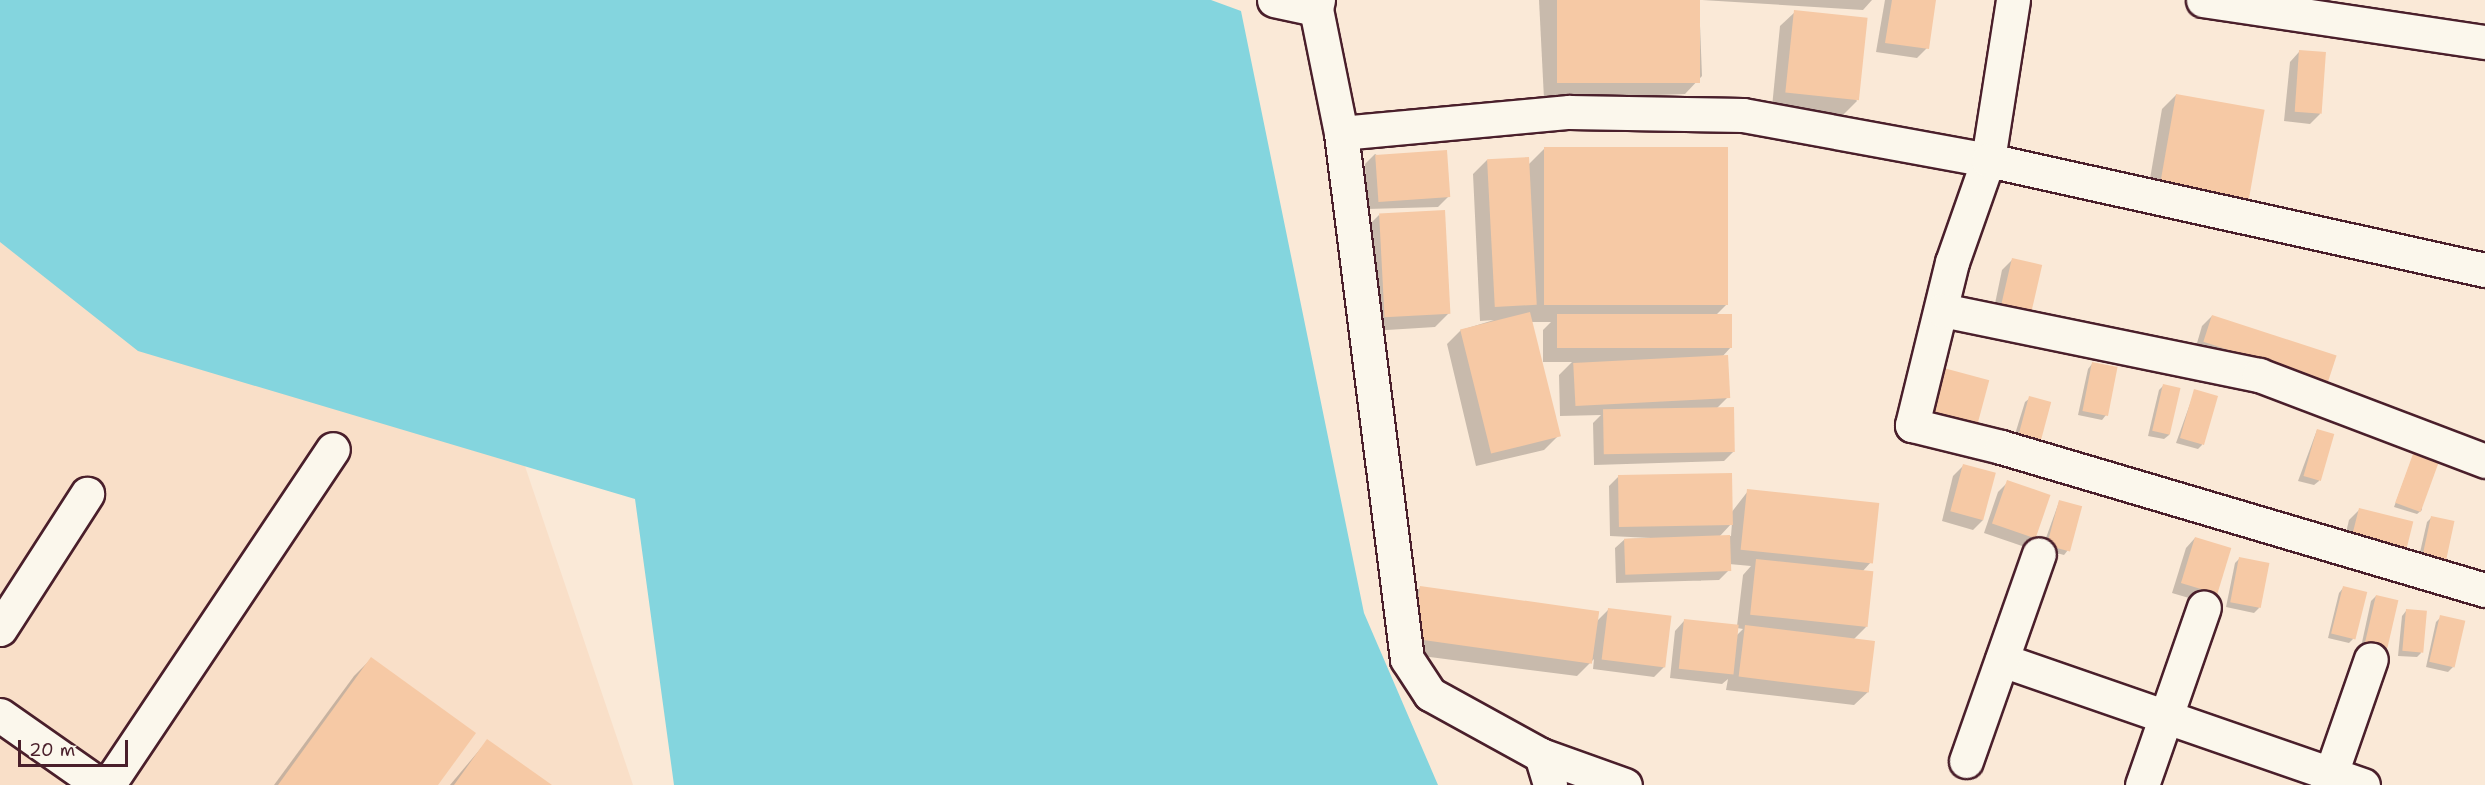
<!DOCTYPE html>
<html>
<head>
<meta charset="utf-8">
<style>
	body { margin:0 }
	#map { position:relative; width:2485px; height:785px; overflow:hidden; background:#fae9d7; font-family:"Shantell Sans",sans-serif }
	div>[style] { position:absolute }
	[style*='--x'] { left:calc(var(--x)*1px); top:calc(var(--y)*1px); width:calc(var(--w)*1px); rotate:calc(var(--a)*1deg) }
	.built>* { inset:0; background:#f9dfc8 }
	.water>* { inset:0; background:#84d5de }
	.shadow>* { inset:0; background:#0003 }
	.building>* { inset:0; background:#f6c9a5; transform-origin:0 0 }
	.roads { filter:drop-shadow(2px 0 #4a1f2b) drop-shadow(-2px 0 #4a1f2b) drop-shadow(0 2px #4a1f2b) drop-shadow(0 -2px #4a1f2b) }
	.minor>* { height:33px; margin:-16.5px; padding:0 16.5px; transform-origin:16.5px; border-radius:16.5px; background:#fbf7ec }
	span { translate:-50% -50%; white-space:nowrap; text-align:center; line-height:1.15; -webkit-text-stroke:4.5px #fbf7ec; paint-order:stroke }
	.scale { position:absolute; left:18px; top:740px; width:110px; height:27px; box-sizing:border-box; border:3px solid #4a1f2b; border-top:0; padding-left:8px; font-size:18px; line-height:21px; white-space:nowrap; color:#4a1f2b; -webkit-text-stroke:4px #fbf7ec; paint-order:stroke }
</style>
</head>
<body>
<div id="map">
	<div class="built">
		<i style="clip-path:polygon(0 0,367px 0,633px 785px,0 785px)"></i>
	</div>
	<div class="water">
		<i style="clip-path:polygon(0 0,1211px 0,1241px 11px,1364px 613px,1438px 785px,674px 785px,635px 499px,138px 351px,0 242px)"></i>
	</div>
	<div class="shadow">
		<i style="clip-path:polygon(1539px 0,1699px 0,1702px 76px,1685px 94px,1544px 99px)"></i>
		<i style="clip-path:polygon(1702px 0,1872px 0,1863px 10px)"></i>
		<i style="clip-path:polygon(1885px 0,1935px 0,1927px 48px,1917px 58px,1876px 52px)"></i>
		<i style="clip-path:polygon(1795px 12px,1857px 101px,1843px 115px,1772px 107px,1780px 26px)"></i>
		<i style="clip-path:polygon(2299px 52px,2320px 114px,2310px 124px,2284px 121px,2290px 62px)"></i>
		<i style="clip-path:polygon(2176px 95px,2232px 217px,2146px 202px,2162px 109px)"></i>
		<i style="clip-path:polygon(1544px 149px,1727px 304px,1715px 316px,1731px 347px,1722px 357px,1728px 397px,1716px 409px,1734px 451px,1724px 461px,1594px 465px,1593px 423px,1601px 415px,1560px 416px,1559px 375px,1572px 362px,1543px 362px,1543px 330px,1551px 322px,1531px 322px,1558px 436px,1544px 450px,1476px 466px,1447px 344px,1461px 330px,1494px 320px,1480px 321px,1473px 174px,1487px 160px,1528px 165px)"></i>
		<i style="clip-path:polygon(1375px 154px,1448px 197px,1438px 207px,1367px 209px,1365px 164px)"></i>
		<i style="clip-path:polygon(1379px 215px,1449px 313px,1435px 327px,1371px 331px,1365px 229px)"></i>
		<i style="clip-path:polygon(2012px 260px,2041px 266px,1992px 318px,2002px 270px)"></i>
		<i style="clip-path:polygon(2212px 316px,2328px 380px,2318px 390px,2195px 350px,2202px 326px)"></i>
		<i style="clip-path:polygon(2092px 364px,2106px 415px,2102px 420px,2078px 415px,2088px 369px)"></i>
		<i style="clip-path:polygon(2164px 385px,2169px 435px,2164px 439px,2148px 436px,2159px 390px)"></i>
		<i style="clip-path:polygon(2195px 390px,2202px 445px,2198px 449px,2176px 443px)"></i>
		<i style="clip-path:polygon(2030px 398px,2049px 403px,2011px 447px,2025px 402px)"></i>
		<i style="clip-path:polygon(2317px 430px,2319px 481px,2314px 485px,2298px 481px)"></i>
		<i style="clip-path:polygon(2413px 456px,2422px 510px,2417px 514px,2394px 507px)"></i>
		<i style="clip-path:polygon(1963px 466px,1983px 520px,1973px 530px,1942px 521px,1953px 476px)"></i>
		<i style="clip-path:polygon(evenodd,1619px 476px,1731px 513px,1748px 491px,1871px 562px,1862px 572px,1866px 627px,1854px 639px,1869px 691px,1854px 705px,1726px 690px,1728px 679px,1722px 684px,1670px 678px,1675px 631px,1684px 621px,1737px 626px,1743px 575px,1751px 566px,1729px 564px,1729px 570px,1719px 580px,1616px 583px,1615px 548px,1625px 539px,1651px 538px,1610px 536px,1609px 486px,1619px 476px,1732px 523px,1731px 536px,1719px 537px,1732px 523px,1619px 476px,1737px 628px,1743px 629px,1736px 636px,1737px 628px)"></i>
		<i style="clip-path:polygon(2008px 482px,2034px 537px,2025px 547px,1984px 533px,1998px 492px)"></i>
		<i style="clip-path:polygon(2059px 502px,2068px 550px,2064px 555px,2042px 549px)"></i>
		<i style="clip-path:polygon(2359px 510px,2412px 522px,2340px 558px,2349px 520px)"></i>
		<i style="clip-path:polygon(2432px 517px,2452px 522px,2415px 574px,2427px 522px)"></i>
		<i style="clip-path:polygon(2195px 538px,2216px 593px,2206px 603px,2172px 593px,2186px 548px)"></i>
		<i style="clip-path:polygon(2240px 558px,2259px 608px,2254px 613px,2226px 607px,2235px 563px)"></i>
		<i style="clip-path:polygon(1421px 587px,1596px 622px,1608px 610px,1664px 667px,1654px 677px,1593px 669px,1594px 659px,1577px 676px,1399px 653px,1406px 601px)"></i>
		<i style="clip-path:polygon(2343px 588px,2354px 638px,2349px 643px,2328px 638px,2339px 593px)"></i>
		<i style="clip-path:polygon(2376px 596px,2385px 647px,2381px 652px,2361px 647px,2371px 601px)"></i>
		<i style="clip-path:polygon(2406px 611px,2421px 653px,2417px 657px,2398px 656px,2402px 616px)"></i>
		<i style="clip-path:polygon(2441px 617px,2453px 667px,2448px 672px,2426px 667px,2436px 622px)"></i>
		<i style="clip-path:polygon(371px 659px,436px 785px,274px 785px,354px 676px)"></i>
		<i style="clip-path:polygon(487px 741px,549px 785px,450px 785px)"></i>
	</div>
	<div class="building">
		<i style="left:1557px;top:0;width:143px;height:83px"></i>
		<i style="clip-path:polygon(1892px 0,1936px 0,1929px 49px,1885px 43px)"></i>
		<i style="left:1794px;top:10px;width:74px;height:83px;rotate:6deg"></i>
		<i style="left:2299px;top:50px;width:27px;height:62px;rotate:4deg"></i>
		<i style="left:2176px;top:94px;width:90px;height:96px;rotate:10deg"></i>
		<i style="left:1728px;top:147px;width:158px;height:184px;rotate:90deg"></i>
		<i style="left:1447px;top:150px;width:47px;height:72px;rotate:86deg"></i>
		<i style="left:1529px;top:157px;width:148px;height:42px;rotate:87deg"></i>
		<i style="left:1445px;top:210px;width:104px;height:66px;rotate:87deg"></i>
		<i style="left:2012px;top:258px;width:31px;height:52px;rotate:13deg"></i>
		<i style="left:1530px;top:312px;width:128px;height:72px;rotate:76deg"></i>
		<i style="left:1732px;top:314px;width:34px;height:175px;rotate:90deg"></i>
		<i style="left:2212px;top:315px;width:131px;height:28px;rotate:18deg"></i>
		<i style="left:1728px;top:355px;width:43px;height:155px;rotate:87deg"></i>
		<i style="left:2092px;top:362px;width:26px;height:50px;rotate:11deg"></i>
		<i style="left:1940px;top:367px;width:51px;height:50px;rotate:15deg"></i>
		<i style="left:2163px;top:384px;width:18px;height:48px;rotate:13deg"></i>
		<i style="left:2194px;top:389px;width:25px;height:51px;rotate:16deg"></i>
		<i style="left:2029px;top:396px;width:23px;height:48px;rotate:15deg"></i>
		<i style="left:1734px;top:407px;width:45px;height:131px;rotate:89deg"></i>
		<i style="left:2317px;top:429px;width:18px;height:49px;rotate:16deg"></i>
		<i style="left:2413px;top:454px;width:27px;height:52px;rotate:20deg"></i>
		<i style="left:1963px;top:464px;width:34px;height:49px;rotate:15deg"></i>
		<i style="left:1732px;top:473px;width:52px;height:114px;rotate:89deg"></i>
		<i style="left:2007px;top:480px;width:46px;height:46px;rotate:19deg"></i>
		<i style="left:1747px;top:489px;width:133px;height:61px;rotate:6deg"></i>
		<i style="left:2059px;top:500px;width:24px;height:47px;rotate:15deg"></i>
		<i style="left:2359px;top:508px;width:56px;height:41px;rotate:14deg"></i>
		<i style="left:2431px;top:516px;width:24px;height:55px;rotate:12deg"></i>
		<i style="left:1730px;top:535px;width:36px;height:106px;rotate:88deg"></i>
		<i style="left:2195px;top:537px;width:38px;height:48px;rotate:17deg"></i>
		<i style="left:2239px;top:557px;width:31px;height:46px;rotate:11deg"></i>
		<i style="left:1756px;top:559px;width:118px;height:56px;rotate:6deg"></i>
		<i style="left:1420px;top:586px;width:181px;height:53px;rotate:8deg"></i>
		<i style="left:2343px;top:586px;width:25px;height:49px;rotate:14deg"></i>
		<i style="left:2376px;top:595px;width:23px;height:49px;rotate:13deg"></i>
		<i style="left:1608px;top:608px;width:64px;height:52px;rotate:7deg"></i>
		<i style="left:2406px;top:609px;width:21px;height:42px;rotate:5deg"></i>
		<i style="left:2440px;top:615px;width:26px;height:48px;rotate:13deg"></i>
		<i style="left:1684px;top:619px;width:55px;height:50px;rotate:6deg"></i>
		<i style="left:1745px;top:625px;width:131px;height:52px;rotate:7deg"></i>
		<i style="clip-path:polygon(371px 657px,476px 733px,438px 785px,278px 785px)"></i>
		<i style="clip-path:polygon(487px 739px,552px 785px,454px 785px)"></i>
	</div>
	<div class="roads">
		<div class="minor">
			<i style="--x:1274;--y:0;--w:43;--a:12.1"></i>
			<i style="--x:1318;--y:0;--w:9;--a:103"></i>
			<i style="--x:1316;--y:9;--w:126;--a:78.6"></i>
			<i style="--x:1341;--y:133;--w:530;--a:82.85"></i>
			<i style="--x:1407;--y:659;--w:42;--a:56.7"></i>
			<i style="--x:1430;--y:694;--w:127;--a:28.8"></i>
			<i style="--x:1541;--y:755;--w:31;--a:73"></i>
			<i style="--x:2013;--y:0;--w:162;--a:98.9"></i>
			<i style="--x:1988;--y:160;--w:108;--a:109.4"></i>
			<i style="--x:1952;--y:262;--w:168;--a:103.8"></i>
			<i style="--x:1912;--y:425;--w:92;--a:13.9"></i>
			<i style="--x:2001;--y:447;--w:505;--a:16.46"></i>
			<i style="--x:2203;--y:0;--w:285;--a:8.5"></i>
			<i style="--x:1341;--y:133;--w:229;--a:-5.3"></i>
			<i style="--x:1569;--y:112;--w:174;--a:1"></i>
			<i style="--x:1743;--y:115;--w:249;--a:10.4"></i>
			<i style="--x:1988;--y:160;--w:509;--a:12.48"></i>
			<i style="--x:1942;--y:310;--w:324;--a:11.6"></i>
			<i style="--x:2259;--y:375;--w:242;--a:20.8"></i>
			<i style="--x:0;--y:629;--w:161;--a:-57.2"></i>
			<i style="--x:2002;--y:660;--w:382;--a:19.1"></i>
			<i style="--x:0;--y:715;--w:122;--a:35"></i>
			<i style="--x:1541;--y:755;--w:89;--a:19.7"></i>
			<i style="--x:1966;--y:761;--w:219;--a:-70.6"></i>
			<i style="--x:108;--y:785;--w:404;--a:-56.2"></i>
			<i style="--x:2142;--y:785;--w:188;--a:-70.8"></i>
			<i style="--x:2327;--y:785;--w:133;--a:-70.8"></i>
		</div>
	</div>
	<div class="scale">20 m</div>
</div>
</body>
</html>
